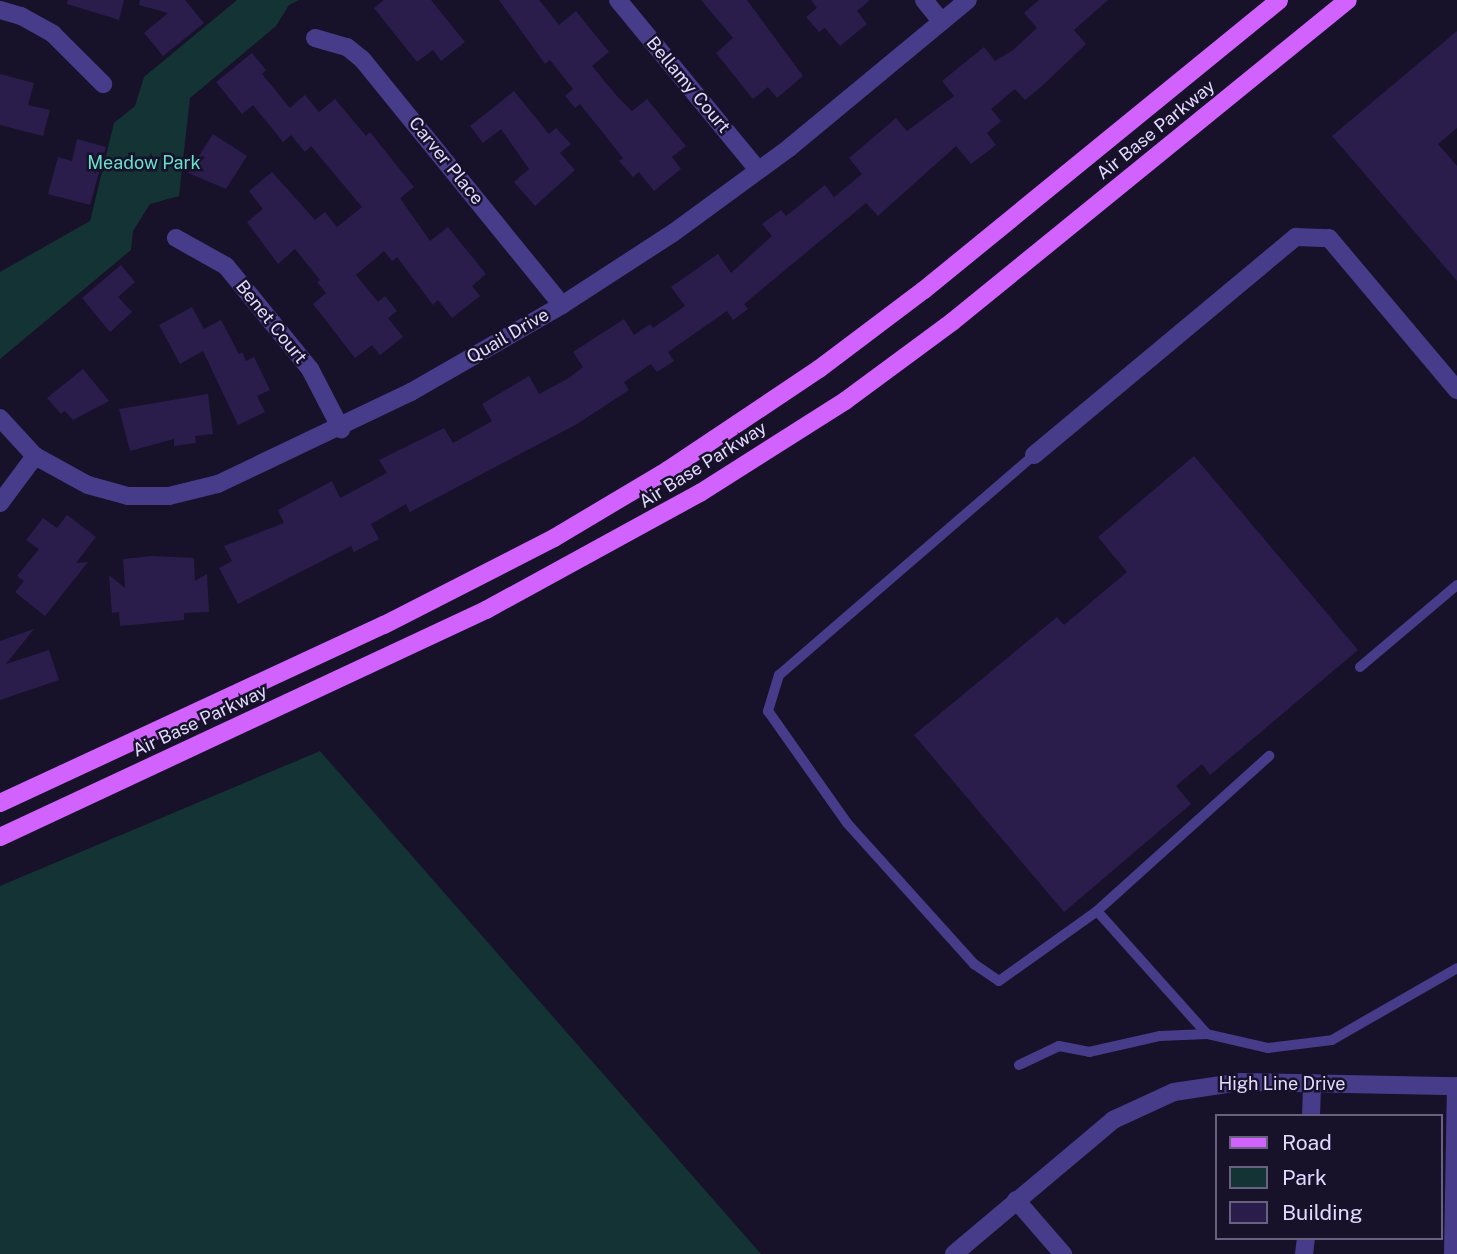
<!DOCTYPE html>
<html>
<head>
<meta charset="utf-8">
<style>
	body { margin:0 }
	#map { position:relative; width:1457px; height:1254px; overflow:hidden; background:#17112a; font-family:"Public Sans",sans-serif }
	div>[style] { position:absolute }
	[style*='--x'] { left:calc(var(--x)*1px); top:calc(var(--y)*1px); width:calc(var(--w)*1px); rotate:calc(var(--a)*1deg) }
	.green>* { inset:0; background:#143334 }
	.building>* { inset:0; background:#2a1d4b }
	.lane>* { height:10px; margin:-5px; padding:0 5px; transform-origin:5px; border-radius:5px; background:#463c89 }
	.street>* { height:18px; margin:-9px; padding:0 9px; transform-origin:9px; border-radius:9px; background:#463c89 }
	.primary>* { height:18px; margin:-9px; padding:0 9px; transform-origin:9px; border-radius:9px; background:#d162fe }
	span { translate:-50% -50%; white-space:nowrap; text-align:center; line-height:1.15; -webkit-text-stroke:5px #17112a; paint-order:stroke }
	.street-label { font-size:18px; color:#e2daff }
	.park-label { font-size:18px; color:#65e1cc }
	.legend { position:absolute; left:1215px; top:1114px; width:228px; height:126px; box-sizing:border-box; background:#17112a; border:2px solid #68617f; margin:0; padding:9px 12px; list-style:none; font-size:21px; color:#e2daff }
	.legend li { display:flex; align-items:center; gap:14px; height:35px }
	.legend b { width:35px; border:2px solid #68617f }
</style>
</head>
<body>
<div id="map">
	<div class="green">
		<i style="clip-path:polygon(237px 0,299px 0,289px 5px,276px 26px,190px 98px,179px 196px,150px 204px,133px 231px,131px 250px,0 359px,0 272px,90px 221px,114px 123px,135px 106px,144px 77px)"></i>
		<i style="clip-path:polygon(320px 751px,761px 1254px,0 1254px,0 886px)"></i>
	</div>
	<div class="building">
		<i style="clip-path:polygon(68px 0,124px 0,119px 20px,67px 4px)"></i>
		<i style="clip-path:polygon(140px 0,185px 0,204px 23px,163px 56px,144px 33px,168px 13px,139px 5px)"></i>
		<i style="clip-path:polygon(384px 0,431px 0,465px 42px,441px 61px,433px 50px,417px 62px,374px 8px)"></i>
		<i style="clip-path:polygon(499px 0,539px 0,559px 25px,576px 11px,609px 52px,592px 66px,616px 95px,632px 111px,647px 99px,686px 146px,672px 157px,681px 169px,654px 191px,639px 172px,633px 177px,619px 161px,623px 158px,580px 104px,575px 108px,565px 96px,573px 89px,550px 60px,545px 64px)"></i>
		<i style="clip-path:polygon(701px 0,747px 0,803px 76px,777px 98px,768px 87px,753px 99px,716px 53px,733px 38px)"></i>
		<i style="clip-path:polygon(811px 0,870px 0,857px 11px,867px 24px,840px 46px,825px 28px,819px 32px,806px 17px,817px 8px)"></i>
		<i style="clip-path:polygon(1039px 0,1108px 0,1074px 30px,1086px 44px,1042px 86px,1025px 100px,1015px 89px,991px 109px,1001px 121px,987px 133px,996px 145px,971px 164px,956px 146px,878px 216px,866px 203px,744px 304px,748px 309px,733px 320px,727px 311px,668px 352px,674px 361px,657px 372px,651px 364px,624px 382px,629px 390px,577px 424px,410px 512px,406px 504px,371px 524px,379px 539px,354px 552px,351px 546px,238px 604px,219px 568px,232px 561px,224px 546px,284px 523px,278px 510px,332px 481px,340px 498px,387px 473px,379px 460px,444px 428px,453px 443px,492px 421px,482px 404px,529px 376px,539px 394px,569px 378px,583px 367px,573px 352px,624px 319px,634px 335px,650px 324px,653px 328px,685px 306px,671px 287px,718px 254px,731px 273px,772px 236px,762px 224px,781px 210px,786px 216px,825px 185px,834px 197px,862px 174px,849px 158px,896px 118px,907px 131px,954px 96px,942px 81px,984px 47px,995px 61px,1013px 50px,1037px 28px,1024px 13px)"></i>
		<i style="clip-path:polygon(1457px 31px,1457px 128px,1438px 144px,1457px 166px,1457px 281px,1332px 136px)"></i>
		<i style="clip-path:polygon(252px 53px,266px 70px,262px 74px,290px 108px,305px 95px,319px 112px,335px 99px,366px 136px,370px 132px,414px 187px,400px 198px,430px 241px,448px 227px,486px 274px,472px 286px,480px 296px,452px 318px,438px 300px,433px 305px,397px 257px,392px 261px,384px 251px,356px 275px,378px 302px,385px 296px,397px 311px,388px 318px,403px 337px,380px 355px,372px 345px,355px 358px,313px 304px,326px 293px,317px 282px,320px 280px,295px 249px,278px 264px,247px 222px,263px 209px,249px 191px,272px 172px,315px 220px,325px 212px,337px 227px,362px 207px,311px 146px,305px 152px,291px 135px,283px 142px,253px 105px,242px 114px,216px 82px)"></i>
		<i style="clip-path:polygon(0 74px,34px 83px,28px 105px,50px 110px,43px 136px,0 125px)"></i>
		<i style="clip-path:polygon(514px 91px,549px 134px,556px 128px,571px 144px,560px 153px,575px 170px,535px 206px,514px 182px,529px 169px,501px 129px,483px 143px,470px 126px)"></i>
		<i style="clip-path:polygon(213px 134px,247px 156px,226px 189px,188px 173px)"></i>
		<i style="clip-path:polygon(77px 139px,106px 147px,90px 205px,48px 194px,58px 157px,72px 161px)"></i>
		<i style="clip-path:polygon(121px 265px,135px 282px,118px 297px,132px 312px,110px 332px,82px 298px)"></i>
		<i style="clip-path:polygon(192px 307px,204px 329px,221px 320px,239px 354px,242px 352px,246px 361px,254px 357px,270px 390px,257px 396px,265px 412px,238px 425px,203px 351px,180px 364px,159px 325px)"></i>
		<i style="clip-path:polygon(83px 369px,109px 401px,73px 420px,65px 411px,61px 414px,47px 398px)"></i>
		<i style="clip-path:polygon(208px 394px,213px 434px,195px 436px,196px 443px,174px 446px,174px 439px,130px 451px,119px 409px)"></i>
		<i style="clip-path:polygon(1194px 456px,1358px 650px,1210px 775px,1202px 764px,1176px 786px,1191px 804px,1064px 912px,914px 735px,1057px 617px,1064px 625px,1127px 572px,1098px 537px)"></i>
		<i style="clip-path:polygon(67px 515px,96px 537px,76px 563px,88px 562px,45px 616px,15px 592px,24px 581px,17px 576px,39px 549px,26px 540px,43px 518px,57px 528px)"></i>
		<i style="clip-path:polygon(152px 556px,194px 558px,195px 581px,207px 574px,209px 612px,184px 613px,184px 620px,120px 626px,119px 612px,112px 613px,109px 575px,125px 588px,123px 559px)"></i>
		<i style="clip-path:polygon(34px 629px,6px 664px,49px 650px,59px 680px,0 700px,0 641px)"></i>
	</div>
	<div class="lane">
		<i style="--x:1034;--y:455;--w:337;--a:139.2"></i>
		<i style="--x:779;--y:675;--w:38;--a:107"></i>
		<i style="--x:768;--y:711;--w:137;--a:54.8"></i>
		<i style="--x:847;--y:823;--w:190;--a:48"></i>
		<i style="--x:974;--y:964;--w:30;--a:34"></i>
		<i style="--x:999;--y:981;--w:120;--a:-35.5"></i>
		<i style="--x:1097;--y:911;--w:165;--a:48.2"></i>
		<i style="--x:1360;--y:667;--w:127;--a:-40.2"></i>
		<i style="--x:1097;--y:911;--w:232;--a:-42"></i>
		<i style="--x:1019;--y:1065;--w:44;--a:-25.4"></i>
		<i style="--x:1059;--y:1046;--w:31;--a:11"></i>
		<i style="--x:1089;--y:1052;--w:73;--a:-12.7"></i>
		<i style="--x:1160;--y:1036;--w:47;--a:-2.4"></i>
		<i style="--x:1207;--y:1034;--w:63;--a:12.9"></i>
		<i style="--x:1268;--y:1048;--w:64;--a:-7.1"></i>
		<i style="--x:1332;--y:1040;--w:144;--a:-29.9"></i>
	</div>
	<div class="street">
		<i style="--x:618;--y:0;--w:220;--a:50.5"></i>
		<i style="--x:924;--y:0;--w:28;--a:51"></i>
		<i style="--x:0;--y:10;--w:22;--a:16"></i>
		<i style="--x:21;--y:16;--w:37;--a:29"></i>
		<i style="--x:53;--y:34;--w:71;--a:45"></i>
		<i style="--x:315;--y:38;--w:33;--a:16"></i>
		<i style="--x:347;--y:47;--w:19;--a:39"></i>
		<i style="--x:362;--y:59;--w:317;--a:50.9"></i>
		<i style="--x:176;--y:238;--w:57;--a:29.2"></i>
		<i style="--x:226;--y:266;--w:133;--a:50.8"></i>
		<i style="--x:310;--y:369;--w:68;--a:62.7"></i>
		<i style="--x:0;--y:418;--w:52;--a:47.4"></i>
		<i style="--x:35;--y:456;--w:60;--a:28.7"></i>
		<i style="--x:88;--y:485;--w:41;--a:15.4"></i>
		<i style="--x:128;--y:496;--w:41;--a:0"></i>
		<i style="--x:169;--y:496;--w:50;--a:-13.8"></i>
		<i style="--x:218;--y:484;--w:214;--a:-25.5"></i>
		<i style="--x:411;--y:392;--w:174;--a:-29.9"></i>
		<i style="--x:562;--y:305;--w:132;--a:-33"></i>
		<i style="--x:673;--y:233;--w:144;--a:-36.2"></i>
		<i style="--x:789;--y:148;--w:232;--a:-39.6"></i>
		<i style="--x:1034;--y:455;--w:341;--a:-39.8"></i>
		<i style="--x:1296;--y:237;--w:33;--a:2"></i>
		<i style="--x:1329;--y:238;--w:199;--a:49.9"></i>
		<i style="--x:0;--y:503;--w:59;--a:-53.3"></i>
		<i style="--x:1311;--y:1116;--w:33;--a:-88"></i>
		<i style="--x:1016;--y:1200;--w:72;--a:49"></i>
		<i style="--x:954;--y:1254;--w:208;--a:-40.1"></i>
		<i style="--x:1113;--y:1120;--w:67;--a:-24.7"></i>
		<i style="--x:1174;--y:1092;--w:68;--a:-8.5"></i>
		<i style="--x:1241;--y:1082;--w:216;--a:1.1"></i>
		<i style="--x:1304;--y:1254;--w:16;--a:-83"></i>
		<i style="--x:1453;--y:1254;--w:168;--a:-89"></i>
	</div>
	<div class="primary">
		<i style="--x:0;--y:803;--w:423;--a:-24.9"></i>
		<i style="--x:384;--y:625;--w:191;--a:-27.1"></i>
		<i style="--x:554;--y:538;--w:133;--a:-30.8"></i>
		<i style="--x:668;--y:470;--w:182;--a:-33.8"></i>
		<i style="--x:819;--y:369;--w:131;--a:-37"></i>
		<i style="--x:924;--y:290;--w:458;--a:-39.2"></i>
		<i style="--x:0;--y:837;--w:536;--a:-25.04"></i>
		<i style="--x:486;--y:610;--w:244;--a:-28.7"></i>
		<i style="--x:700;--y:493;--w:172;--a:-32.4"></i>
		<i style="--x:845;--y:401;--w:133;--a:-36.4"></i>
		<i style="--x:952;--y:322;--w:510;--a:-39.12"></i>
	</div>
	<div class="street-label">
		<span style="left:688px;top:85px;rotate:50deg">Bellamy Court</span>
		<span style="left:1156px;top:130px;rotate:-39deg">Air Base Parkway</span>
		<span style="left:446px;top:161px;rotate:51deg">Carver Place</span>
		<span style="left:271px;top:322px;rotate:51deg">Benet Court</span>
		<span style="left:508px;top:336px;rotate:-30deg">Quail Drive</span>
		<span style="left:703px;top:465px;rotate:-32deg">Air Base Parkway</span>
		<span style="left:200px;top:721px;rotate:-25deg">Air Base Parkway</span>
		<span style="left:1282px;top:1084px">High Line Drive</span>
	</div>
	<div class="park-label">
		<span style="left:144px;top:163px">Meadow Park</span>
	</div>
	<ul class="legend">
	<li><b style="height:9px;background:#d162fe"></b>Road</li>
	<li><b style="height:19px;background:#143334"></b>Park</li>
	<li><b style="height:19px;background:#2a1d4b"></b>Building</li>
	</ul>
</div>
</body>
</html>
